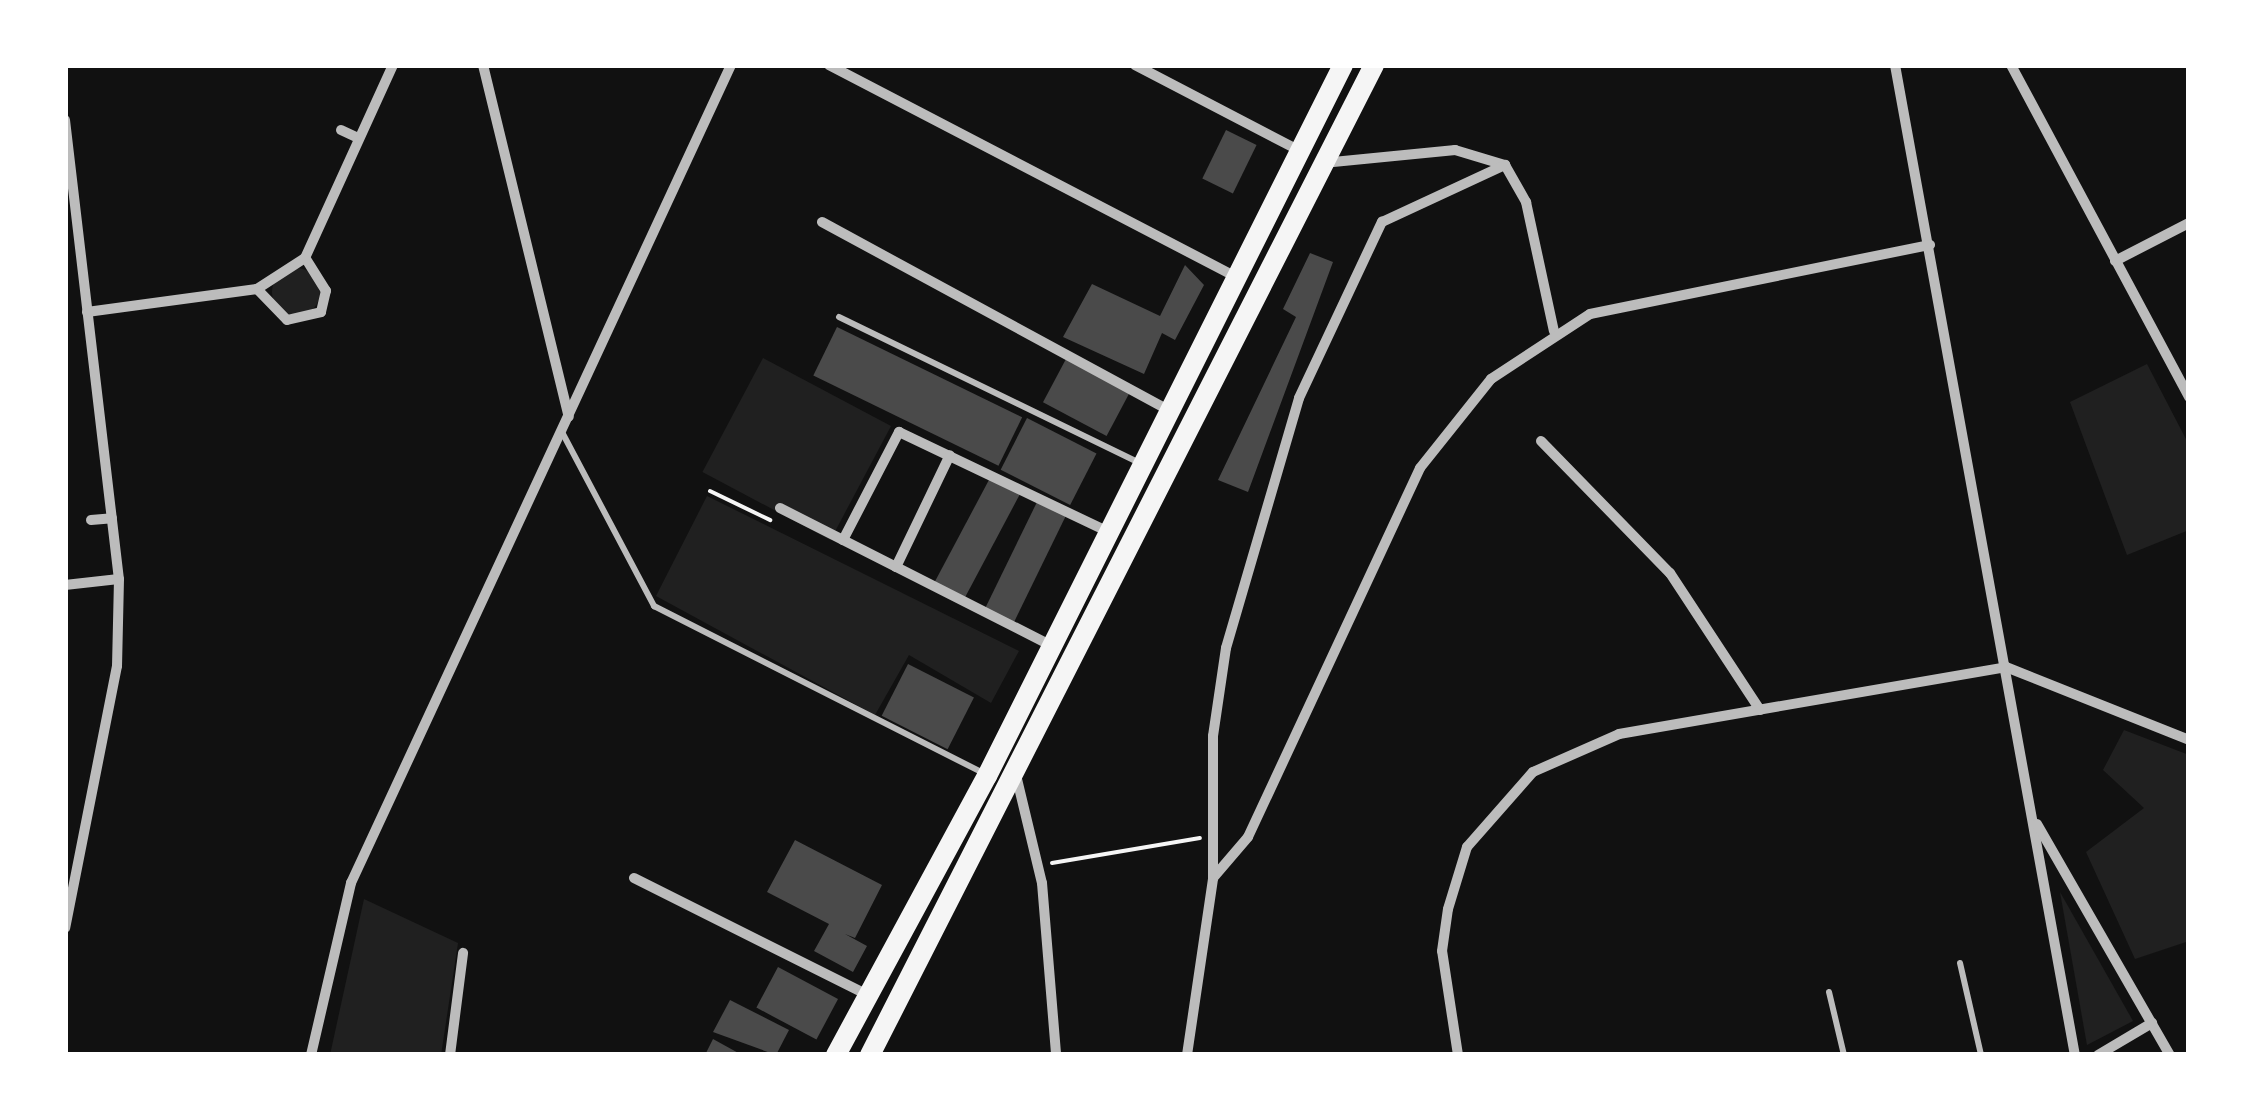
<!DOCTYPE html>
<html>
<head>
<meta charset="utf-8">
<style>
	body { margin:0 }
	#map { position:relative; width:2254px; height:1120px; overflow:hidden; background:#111; font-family:Raleway,sans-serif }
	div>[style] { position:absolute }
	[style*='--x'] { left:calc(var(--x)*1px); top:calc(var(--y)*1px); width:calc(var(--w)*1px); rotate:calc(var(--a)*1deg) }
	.green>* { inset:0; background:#202020; transform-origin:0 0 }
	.round { border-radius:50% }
	.building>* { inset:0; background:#4a4a4a; transform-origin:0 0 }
	.path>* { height:4px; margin:-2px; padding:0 2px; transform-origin:2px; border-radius:2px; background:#f5f5f5 }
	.service>* { height:6px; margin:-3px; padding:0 3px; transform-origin:3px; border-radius:3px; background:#bcbcbc }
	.minor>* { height:10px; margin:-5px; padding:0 5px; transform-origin:5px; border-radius:5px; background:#bcbcbc }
	.trunk>* { height:20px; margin:-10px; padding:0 10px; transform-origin:10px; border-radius:10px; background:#f5f5f5 }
	span { translate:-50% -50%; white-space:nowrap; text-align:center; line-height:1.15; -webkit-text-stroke:10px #fff; paint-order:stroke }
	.frame { position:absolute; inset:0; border:68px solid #fff; pointer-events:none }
</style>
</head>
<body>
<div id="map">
	<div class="green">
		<i class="round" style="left:272px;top:268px;width:48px;height:48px"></i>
		<i style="left:763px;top:358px;width:145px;height:129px;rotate:28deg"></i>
		<i style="clip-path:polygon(2147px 364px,2189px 445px,2189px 530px,2127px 555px,2070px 402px)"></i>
		<i style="clip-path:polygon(707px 496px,1019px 651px,991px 703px,909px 655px,875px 715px,656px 596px)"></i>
		<i style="clip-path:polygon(2124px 730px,2189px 755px,2189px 941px,2135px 959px,2086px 852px,2144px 808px,2103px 770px)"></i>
		<i style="clip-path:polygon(2060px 892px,2133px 1021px,2087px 1045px)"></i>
		<i style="clip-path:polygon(364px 899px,458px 943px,441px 1055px,330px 1055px)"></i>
	</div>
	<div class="building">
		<i style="left:1226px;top:130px;width:34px;height:54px;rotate:26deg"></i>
		<i style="clip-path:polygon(1310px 253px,1333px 262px,1248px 492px,1218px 480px,1296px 317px,1283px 309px)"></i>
		<i style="clip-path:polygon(1185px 265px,1204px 285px,1175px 340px,1162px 333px,1144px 374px,1063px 337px,1092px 284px,1160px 316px)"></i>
		<i style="left:837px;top:327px;width:206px;height:54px;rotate:26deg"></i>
		<i style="left:1066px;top:359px;width:72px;height:49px;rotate:28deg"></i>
		<i style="left:1027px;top:418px;width:78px;height:58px;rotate:27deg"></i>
		<i style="left:990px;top:478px;width:34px;height:119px;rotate:28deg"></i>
		<i style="left:1037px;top:502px;width:32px;height:121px;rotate:26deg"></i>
		<i style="left:908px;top:664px;width:74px;height:58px;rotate:27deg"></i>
		<i style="clip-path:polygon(795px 840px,882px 885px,855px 938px,845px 934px,867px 946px,853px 972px,814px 951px,829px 924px,767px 892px)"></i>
		<i style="left:778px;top:967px;width:68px;height:46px;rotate:28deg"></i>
		<i style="clip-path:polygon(730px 1000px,789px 1030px,776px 1055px,713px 1032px)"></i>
		<i style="clip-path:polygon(713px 1039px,742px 1055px,705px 1055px)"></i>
	</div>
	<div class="path">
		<i style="--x:710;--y:491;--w:67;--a:25.8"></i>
		<i style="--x:1052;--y:863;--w:150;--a:-9.6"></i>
	</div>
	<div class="service">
		<i style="--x:839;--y:317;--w:332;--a:25.9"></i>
		<i style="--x:563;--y:434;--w:195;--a:62.1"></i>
		<i style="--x:654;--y:606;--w:369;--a:26.9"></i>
		<i style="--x:1960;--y:963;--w:94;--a:77.1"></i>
		<i style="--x:1829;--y:992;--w:65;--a:76.6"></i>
	</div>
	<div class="minor">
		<i style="--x:483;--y:65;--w:362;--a:76.3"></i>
		<i style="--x:829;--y:65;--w:462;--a:27.5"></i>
		<i style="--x:1135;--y:65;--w:186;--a:27.5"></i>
		<i style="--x:1895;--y:65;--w:1006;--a:79.7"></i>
		<i style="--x:2011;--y:65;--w:377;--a:61.8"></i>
		<i style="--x:65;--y:120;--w:462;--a:83.3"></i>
		<i style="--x:119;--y:579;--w:87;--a:91.3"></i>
		<i style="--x:117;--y:666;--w:267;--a:101.2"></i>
		<i style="--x:341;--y:130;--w:19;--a:25"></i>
		<i style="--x:1323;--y:163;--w:133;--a:-5.6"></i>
		<i style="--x:1455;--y:150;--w:52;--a:16.7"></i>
		<i style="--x:1505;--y:165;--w:43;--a:60.4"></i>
		<i style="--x:1526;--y:202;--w:132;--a:77.8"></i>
		<i style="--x:822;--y:222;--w:396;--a:28.5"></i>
		<i style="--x:2115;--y:261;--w:83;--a:-27.2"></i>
		<i style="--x:257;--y:289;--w:43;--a:45.9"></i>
		<i style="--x:287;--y:320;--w:35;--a:-13"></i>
		<i style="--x:321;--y:312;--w:22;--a:-77"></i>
		<i style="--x:326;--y:291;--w:39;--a:-122"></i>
		<i style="--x:87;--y:312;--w:172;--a:-7.7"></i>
		<i style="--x:257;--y:289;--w:57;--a:-32.9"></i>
		<i style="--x:305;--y:258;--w:212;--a:-65.5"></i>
		<i style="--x:1541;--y:441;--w:185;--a:45.7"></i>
		<i style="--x:1670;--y:573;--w:164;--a:56.7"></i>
		<i style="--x:780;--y:508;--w:305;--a:26.9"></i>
		<i style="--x:91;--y:520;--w:21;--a:-5"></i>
		<i style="--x:843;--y:540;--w:122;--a:-62.6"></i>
		<i style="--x:899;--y:432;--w:233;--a:25.5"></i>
		<i style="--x:896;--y:567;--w:124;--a:-64.3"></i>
		<i style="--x:65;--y:585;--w:54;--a:-6.3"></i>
		<i style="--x:2006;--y:667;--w:197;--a:21.7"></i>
		<i style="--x:1016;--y:775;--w:111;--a:76.5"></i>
		<i style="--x:1042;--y:883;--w:173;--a:85.3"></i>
		<i style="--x:2037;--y:824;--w:267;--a:60.1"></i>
		<i style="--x:634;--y:878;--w:262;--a:26.6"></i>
		<i style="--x:1213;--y:878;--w:54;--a:-49.5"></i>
		<i style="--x:1248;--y:837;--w:407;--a:-65"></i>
		<i style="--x:1420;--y:468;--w:114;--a:-51.4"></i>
		<i style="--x:1491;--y:379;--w:118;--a:-33.3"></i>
		<i style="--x:1590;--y:314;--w:347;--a:-11.5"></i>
		<i style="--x:311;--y:1055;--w:177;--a:-76.9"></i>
		<i style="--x:351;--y:883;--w:902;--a:-65.08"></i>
		<i style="--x:450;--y:1055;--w:103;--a:-82.7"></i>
		<i style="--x:1187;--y:1055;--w:179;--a:-81.6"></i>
		<i style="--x:1213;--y:878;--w:142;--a:-90"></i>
		<i style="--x:1213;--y:736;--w:89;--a:-81.6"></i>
		<i style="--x:1226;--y:648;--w:260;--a:-73.7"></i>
		<i style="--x:1299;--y:398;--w:195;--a:-64.8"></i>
		<i style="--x:1382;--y:222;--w:136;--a:-24.9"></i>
		<i style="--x:1458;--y:1055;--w:105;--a:-98.7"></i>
		<i style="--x:1442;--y:951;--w:42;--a:-81.9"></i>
		<i style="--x:1448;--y:909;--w:65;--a:-73"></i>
		<i style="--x:1467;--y:847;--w:100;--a:-48.7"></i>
		<i style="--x:1533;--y:772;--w:94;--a:-23.8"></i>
		<i style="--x:1619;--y:734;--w:393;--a:-9.8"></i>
		<i style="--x:2098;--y:1055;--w:63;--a:-30.7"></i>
	</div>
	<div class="trunk">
		<i style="--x:836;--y:1055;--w:317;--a:-61.6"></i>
		<i style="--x:987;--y:776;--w:795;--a:-63.4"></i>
		<i style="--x:870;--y:1055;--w:1111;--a:-63.02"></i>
	</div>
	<div class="frame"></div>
</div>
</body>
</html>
